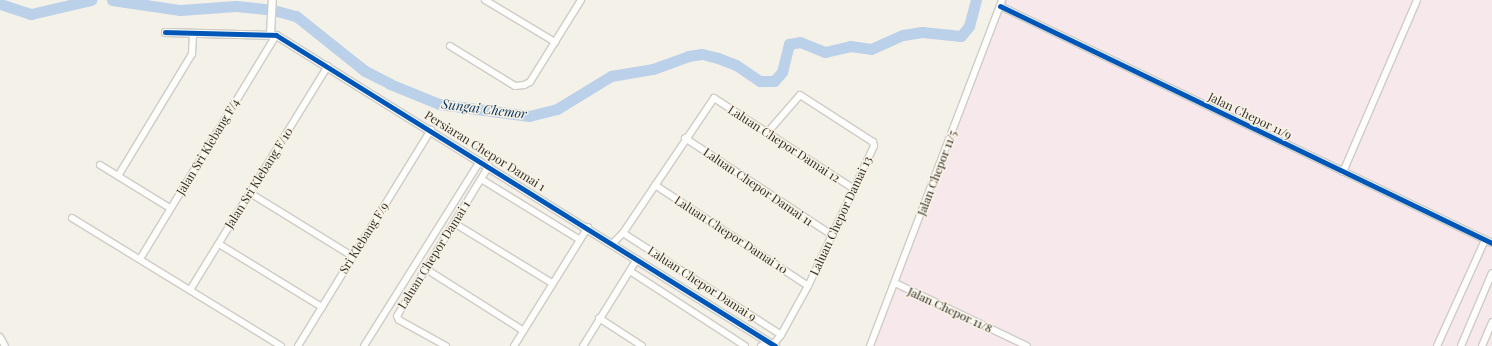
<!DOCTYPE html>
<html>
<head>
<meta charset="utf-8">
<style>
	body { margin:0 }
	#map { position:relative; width:1492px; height:346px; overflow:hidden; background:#f4f1e9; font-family:"Playfair Display",serif }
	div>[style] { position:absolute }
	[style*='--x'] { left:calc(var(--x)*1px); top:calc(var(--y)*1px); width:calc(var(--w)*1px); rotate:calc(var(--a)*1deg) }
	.industrial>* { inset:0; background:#f7e8eb }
	.river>* { height:11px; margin:-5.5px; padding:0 5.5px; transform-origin:5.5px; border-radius:5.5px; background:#bbd0e9 }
	.roads { filter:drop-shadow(1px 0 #ceccc6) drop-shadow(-1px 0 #ceccc6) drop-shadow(0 1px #ceccc6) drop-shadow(0 -1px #ceccc6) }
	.minor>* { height:6px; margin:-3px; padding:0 3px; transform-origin:3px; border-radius:3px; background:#fdfdfc }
	.tertiary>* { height:7px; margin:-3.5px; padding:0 3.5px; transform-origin:3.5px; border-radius:3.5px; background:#fdfdfc }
	.cycleway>* { height:5px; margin:-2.5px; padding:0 2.5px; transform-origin:2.5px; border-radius:2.5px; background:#0057b8 }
	span { translate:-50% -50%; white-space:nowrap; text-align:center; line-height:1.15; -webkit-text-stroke:3px #f8f2e5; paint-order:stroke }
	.street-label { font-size:12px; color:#302e29 }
	.water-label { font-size:13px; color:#083766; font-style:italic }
</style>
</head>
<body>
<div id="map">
	<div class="industrial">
		<i style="clip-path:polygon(1002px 0,1492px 0,1492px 346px,870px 346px)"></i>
	</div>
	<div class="river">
		<i style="--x:112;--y:0;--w:69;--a:8.4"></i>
		<i style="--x:180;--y:10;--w:56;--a:-4.1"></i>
		<i style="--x:236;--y:6;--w:37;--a:6"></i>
		<i style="--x:273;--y:10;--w:24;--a:15"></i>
		<i style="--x:296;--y:16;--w:88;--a:38.6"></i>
		<i style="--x:365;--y:71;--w:28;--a:27"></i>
		<i style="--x:390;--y:84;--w:53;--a:22.2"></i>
		<i style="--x:439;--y:104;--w:91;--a:7.6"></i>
		<i style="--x:529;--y:116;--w:29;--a:-14"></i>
		<i style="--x:557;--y:109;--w:63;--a:-31.4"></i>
		<i style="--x:611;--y:76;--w:43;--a:-9.5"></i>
		<i style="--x:653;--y:69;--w:37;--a:-20"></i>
		<i style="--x:688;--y:56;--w:14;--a:-8"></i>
		<i style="--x:702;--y:54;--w:16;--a:14"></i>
		<i style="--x:718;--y:58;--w:19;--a:21"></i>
		<i style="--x:736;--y:65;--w:29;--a:34"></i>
		<i style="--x:760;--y:81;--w:14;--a:0"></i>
		<i style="--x:774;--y:81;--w:12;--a:-48"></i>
		<i style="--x:782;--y:72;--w:29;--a:-76"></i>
		<i style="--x:789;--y:44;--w:11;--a:-10"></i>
		<i style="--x:800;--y:42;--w:27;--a:22"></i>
		<i style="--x:825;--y:52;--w:26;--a:-13"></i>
		<i style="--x:850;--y:46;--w:21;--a:8"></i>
		<i style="--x:871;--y:49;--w:35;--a:-24"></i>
		<i style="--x:903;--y:35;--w:19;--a:-9"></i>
		<i style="--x:922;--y:32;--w:39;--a:6"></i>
		<i style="--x:961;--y:36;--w:13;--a:-51"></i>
		<i style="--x:969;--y:26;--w:27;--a:-75"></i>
		<i style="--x:0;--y:4;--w:33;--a:18"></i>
		<i style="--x:31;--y:14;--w:62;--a:-13.1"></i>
	</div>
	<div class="roads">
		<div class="minor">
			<i style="--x:485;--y:0;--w:82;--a:31"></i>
			<i style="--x:1000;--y:6;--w:546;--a:25.72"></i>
			<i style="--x:450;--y:46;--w:76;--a:31.6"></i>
			<i style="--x:515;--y:86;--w:9;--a:-6"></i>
			<i style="--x:524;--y:85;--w:7;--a:-27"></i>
			<i style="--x:530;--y:82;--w:97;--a:-58.1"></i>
			<i style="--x:767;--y:133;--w:50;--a:-49"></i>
			<i style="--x:800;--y:95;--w:87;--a:32.8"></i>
			<i style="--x:873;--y:142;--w:4;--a:76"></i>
			<i style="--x:874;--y:146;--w:155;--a:115.2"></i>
			<i style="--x:808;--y:286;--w:56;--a:118.9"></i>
			<i style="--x:781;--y:335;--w:13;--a:129"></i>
			<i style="--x:685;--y:138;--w:176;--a:33.4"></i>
			<i style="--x:100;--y:165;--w:82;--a:31.6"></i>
			<i style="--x:1343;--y:172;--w:187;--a:-66.7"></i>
			<i style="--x:118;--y:176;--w:143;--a:-58.8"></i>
			<i style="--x:192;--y:54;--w:21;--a:-87"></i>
			<i style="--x:481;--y:179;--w:116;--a:31.6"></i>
			<i style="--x:655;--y:185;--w:183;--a:33.4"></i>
			<i style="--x:250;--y:193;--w:120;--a:31.7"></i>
			<i style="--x:72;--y:218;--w:245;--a:31.5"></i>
			<i style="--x:454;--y:223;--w:115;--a:31.5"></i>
			<i style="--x:623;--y:233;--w:188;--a:32.8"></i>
			<i style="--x:613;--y:243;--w:14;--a:-45"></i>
			<i style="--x:623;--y:233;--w:163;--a:-56"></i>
			<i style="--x:714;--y:98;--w:167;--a:33"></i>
			<i style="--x:219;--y:244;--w:121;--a:31.5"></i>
			<i style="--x:140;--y:259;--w:262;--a:-58.7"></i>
			<i style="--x:426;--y:269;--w:114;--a:32.4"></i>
			<i style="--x:630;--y:271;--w:137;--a:33.1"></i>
			<i style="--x:895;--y:283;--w:146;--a:25.5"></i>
			<i style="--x:190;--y:290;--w:263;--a:-58.4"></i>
			<i style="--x:599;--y:318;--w:51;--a:33.1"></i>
			<i style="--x:0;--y:337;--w:10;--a:61"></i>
			<i style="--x:298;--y:346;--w:254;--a:-58.4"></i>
			<i style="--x:364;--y:346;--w:218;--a:-57.9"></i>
			<i style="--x:446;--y:346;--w:54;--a:-151"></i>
			<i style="--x:399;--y:320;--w:4;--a:-117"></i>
			<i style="--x:397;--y:316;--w:176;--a:-58.5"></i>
			<i style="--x:514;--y:346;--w:140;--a:-58.1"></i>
			<i style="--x:583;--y:346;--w:102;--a:-58.2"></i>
			<i style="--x:761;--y:346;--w:8;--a:-30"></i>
			<i style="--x:870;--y:346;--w:370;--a:-69.1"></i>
			<i style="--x:1437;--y:346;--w:116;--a:-65.6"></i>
			<i style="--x:1461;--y:346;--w:79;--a:-67"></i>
			<i style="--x:1482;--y:346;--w:26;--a:-67"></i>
		</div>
		<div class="tertiary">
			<i style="--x:165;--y:32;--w:111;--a:1.5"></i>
			<i style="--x:276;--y:35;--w:588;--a:31.93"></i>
			<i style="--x:270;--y:34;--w:34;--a:-87"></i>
		</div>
	</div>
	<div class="cycleway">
		<i style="--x:1000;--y:6;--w:546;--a:25.72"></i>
		<i style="--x:165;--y:32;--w:111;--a:1.5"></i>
		<i style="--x:276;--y:35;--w:588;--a:31.93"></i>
	</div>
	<div class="street-label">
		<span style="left:1250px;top:116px;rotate:26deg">Jalan Chepor 11/9</span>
		<span style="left:784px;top:144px;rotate:33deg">Laluan Chepor Damai 12</span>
		<span style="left:208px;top:147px;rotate:-59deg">Jalan Sri Klebang F/4</span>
		<span style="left:485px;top:151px;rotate:32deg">Persiaran Chepor Damai 1</span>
		<span style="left:937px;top:173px;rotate:-69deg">Jalan Chepor 11/5</span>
		<span style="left:259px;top:178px;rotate:-58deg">Jalan Sri Klebang F/10</span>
		<span style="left:758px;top:187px;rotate:34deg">Laluan Chepor Damai 11</span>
		<span style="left:841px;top:216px;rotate:-65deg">Laluan Chepor Damai 13</span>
		<span style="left:731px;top:235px;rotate:33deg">Laluan Chepor Damai 10</span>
		<span style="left:364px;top:238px;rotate:-58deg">Sri Klebang F/9</span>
		<span style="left:434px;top:255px;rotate:-58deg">Laluan Chepor Damai 1</span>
		<span style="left:702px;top:284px;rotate:33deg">Laluan Chepor Damai 9</span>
		<span style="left:950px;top:310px;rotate:25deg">Jalan Chepor 11/8</span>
	</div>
	<div class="water-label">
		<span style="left:484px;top:109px;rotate:7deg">Sungai Chemor</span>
	</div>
</div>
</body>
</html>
